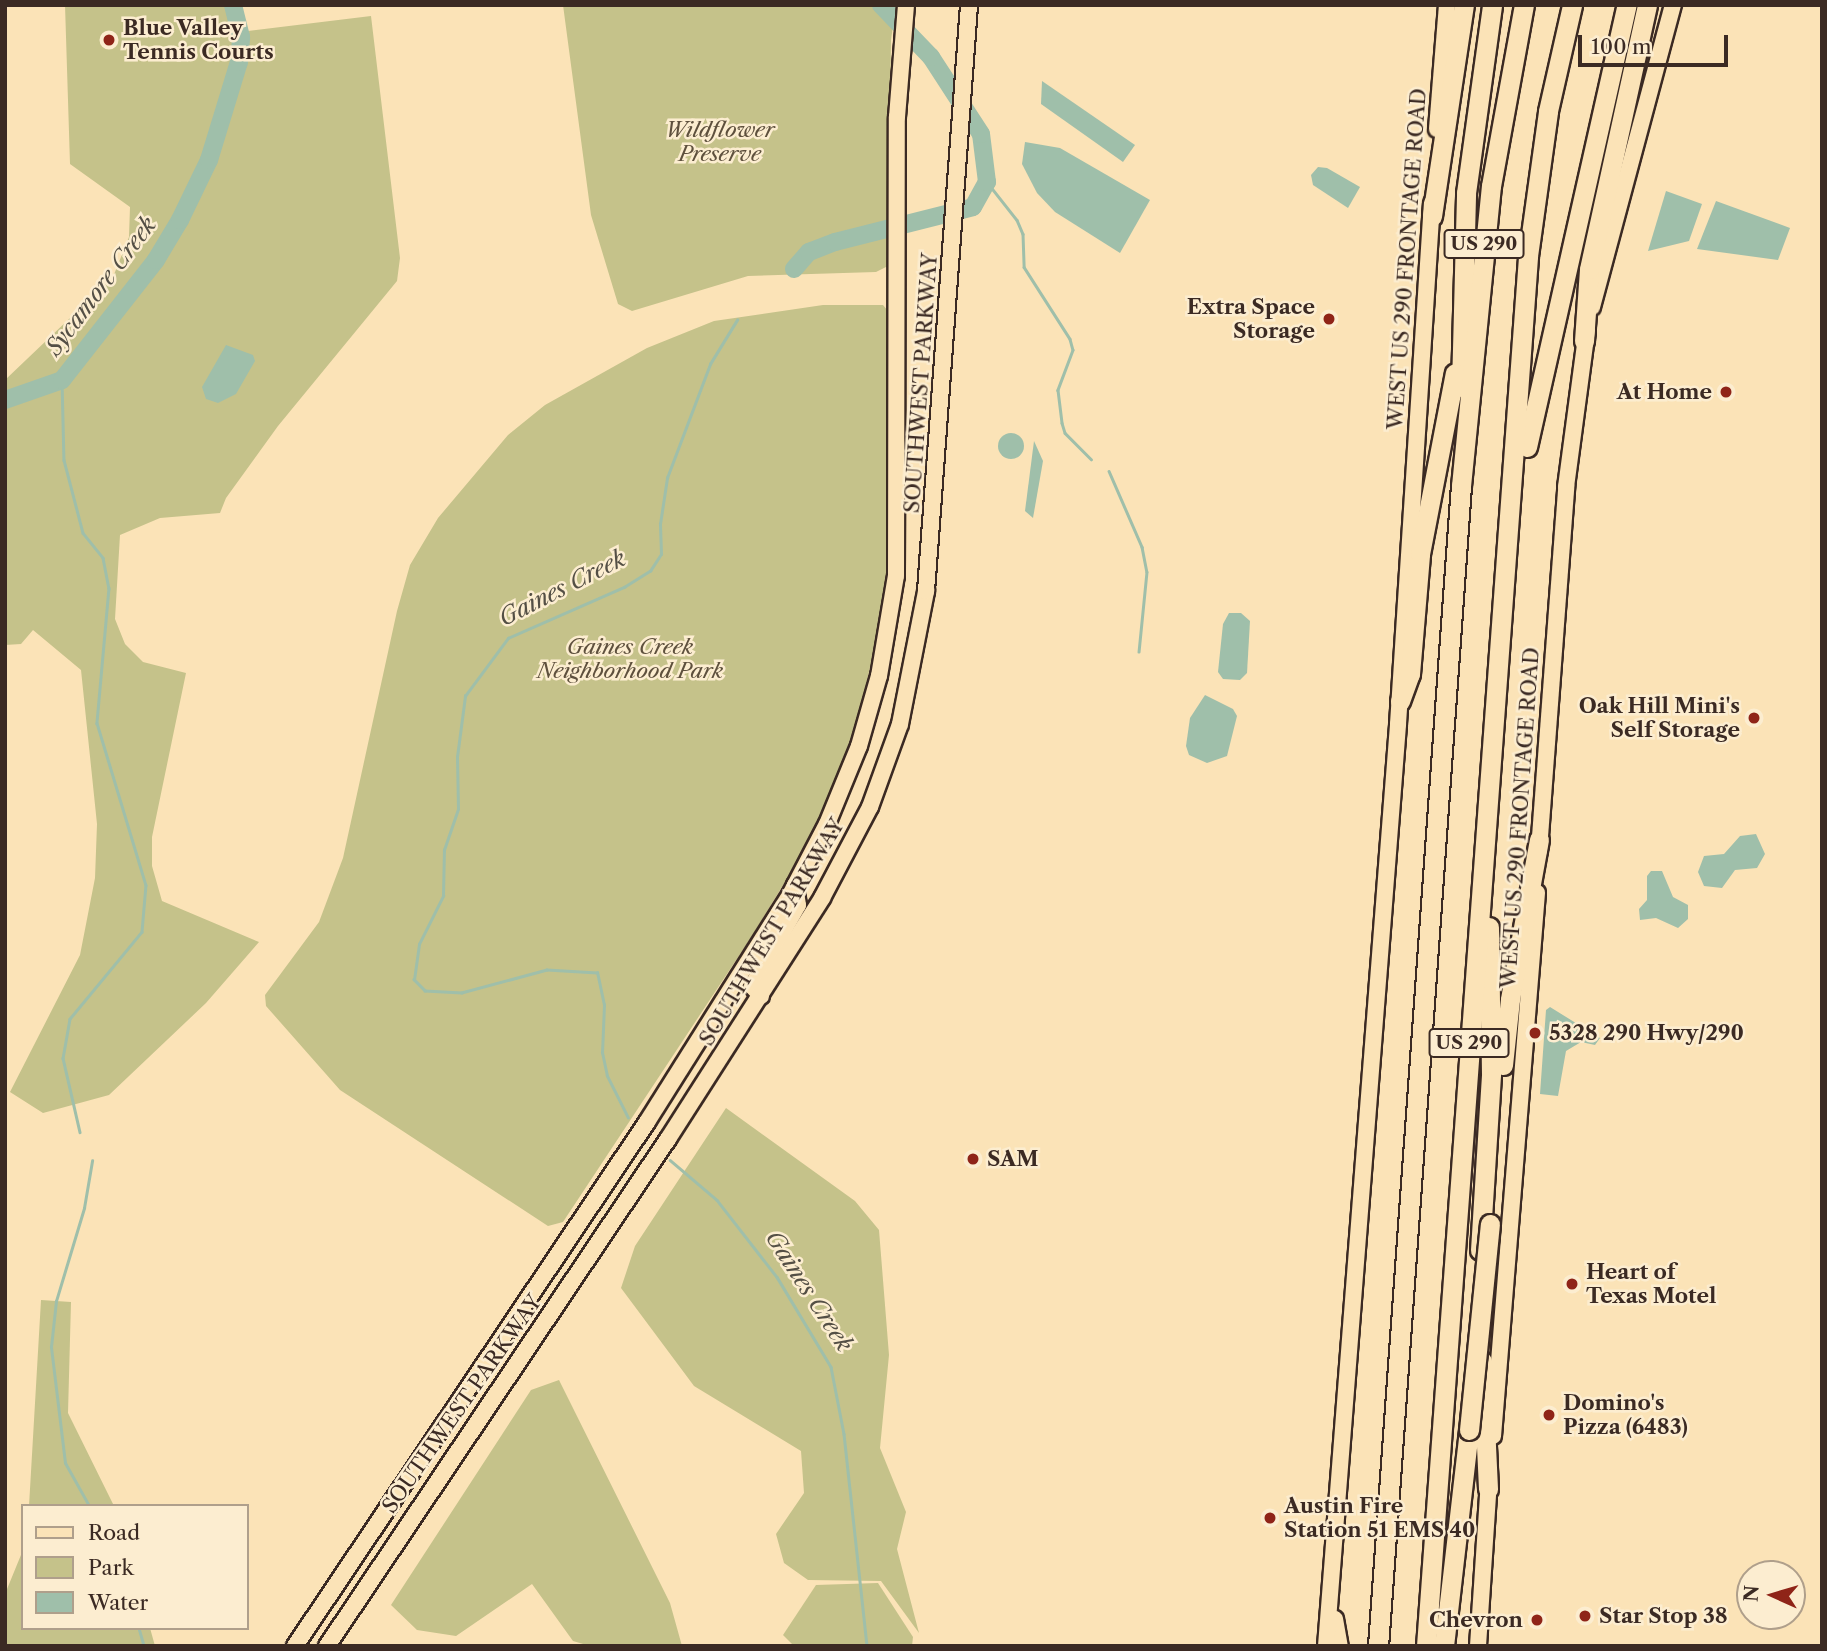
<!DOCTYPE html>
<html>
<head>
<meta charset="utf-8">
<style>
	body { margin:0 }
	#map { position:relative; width:1827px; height:1651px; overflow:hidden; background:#fbe3b7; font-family:"Libre Caslon Text",serif }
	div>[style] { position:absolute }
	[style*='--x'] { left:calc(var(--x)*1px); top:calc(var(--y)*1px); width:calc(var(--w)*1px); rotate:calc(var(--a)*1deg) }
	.green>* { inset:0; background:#c5c28a }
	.water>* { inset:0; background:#9fbfaa }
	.round { border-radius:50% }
	.stream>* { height:2.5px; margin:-1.25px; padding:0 1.25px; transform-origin:1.25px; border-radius:1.25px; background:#9fbfaa }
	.river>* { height:18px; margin:-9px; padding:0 9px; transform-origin:9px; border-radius:9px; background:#9fbfaa }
	.roads { filter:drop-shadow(2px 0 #3b2a23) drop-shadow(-2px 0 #3b2a23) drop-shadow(0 2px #3b2a23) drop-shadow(0 -2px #3b2a23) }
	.major>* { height:16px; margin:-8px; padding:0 8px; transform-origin:8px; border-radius:8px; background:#fbe3b7 }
	.highway>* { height:19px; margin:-9.5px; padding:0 9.5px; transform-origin:9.5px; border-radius:9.5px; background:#fbe3b7 }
	.bridges { filter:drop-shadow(2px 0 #3b2a23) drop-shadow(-2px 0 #3b2a23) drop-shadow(0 2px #3b2a23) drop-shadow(0 -2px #3b2a23) }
	.highway-bridge>* { height:19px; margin:-9.5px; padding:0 9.5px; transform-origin:9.5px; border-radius:9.5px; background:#fbe3b7 }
	.dots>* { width:19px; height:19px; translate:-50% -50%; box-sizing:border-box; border:4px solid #fcedd0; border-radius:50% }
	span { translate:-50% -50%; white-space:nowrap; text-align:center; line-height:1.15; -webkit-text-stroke:5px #fcedd0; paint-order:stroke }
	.shield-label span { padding:2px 5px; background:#fcedd0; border:2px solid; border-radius:5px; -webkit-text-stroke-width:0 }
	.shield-label { font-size:19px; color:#3b2a23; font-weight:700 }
	.poi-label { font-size:21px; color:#3b2a23; font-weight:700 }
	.left { translate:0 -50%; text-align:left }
	.right { translate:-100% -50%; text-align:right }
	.park-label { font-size:21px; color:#5e503d; font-style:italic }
	.street-label { font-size:21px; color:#3b2a23 }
	.water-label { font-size:23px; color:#544f45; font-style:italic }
	.frame { position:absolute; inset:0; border:7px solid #3b2a23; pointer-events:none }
	.legend { position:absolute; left:21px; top:1504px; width:228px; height:126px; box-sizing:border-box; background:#fcedd0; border:2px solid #af9f8b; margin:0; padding:9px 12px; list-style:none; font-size:21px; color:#3b2a23 }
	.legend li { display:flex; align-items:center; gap:14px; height:35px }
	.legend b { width:35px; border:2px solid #af9f8b }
	.north { position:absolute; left:1736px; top:1560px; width:70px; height:70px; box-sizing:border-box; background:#fcedd0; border:2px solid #af9f8b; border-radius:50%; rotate:274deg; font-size:19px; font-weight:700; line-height:28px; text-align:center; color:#3b2a23 }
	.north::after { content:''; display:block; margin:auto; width:24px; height:32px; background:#8f2418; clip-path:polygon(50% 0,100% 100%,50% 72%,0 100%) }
	.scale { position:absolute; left:1578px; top:35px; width:150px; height:32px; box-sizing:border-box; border:4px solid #3b2a23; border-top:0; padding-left:9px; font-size:21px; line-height:24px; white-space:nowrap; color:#3b2a23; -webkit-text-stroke:5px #fcedd0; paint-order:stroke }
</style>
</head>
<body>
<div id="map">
	<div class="green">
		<i style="clip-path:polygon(65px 5px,240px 5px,248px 31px,371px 16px,400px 258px,397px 281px,278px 426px,226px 498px,220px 513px,160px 518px,120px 535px,115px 619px,125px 644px,143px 662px,186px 673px,152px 837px,152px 866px,162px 901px,259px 942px,206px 1003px,109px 1095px,43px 1113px,10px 1092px,80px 955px,95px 878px,97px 824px,81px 670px,33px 630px,21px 644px,5px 645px,5px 380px,113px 277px,129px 237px,130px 207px,70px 164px)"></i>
		<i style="clip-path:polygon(563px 5px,896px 5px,891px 40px,888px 266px,876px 272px,748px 276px,632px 311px,618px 304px,591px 215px)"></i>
		<i style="clip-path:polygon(823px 305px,883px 305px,888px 311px,889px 547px,885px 604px,855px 731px,810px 841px,752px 936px,563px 1222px,548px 1226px,340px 1090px,266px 1006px,265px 995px,319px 922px,343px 858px,397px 611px,410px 565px,438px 518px,508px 435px,545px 405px,647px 348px,714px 321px)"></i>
		<i style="clip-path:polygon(726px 1108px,855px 1201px,879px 1230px,889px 1355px,880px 1448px,906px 1512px,897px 1549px,919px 1633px,881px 1581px,808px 1580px,784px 1563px,776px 1534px,804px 1493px,801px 1451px,694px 1386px,621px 1288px,635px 1246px)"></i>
		<i style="clip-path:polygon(41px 1300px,71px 1302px,68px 1413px,114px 1506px,29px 1506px)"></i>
		<i style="clip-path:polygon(559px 1380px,670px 1603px,682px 1646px,590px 1646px,573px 1641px,532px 1584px,456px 1636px,417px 1630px,391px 1605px,531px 1390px)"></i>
		<i style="clip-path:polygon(23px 1550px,23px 1628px,150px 1628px,155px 1646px,5px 1646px,5px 1594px)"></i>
		<i style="clip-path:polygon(878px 1583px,913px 1637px,912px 1646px,794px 1646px,783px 1635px,816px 1585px)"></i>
	</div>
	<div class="water">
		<i style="clip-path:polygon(1042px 81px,1135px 145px,1123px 162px,1041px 104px)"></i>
		<i style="clip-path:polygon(1025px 142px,1060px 148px,1150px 200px,1120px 253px,1055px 212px,1037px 193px,1022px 164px)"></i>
		<i style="clip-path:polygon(1318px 167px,1327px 168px,1360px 187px,1348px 208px,1313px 185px,1311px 175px)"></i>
		<i style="clip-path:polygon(1666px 191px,1702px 204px,1689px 241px,1648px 251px)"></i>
		<i style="clip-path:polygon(1716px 201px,1790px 228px,1778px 260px,1697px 249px)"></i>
		<i style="clip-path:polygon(226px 345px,253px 355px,255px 361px,236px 394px,218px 403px,206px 399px,202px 387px)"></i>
		<i class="round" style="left:998px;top:433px;width:26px;height:26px"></i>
		<i style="clip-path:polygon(1034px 441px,1043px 461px,1033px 518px,1025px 511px)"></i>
		<i style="clip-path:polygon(1229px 613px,1241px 613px,1250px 621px,1247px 673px,1240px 680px,1223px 679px,1218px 672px,1223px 624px)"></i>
		<i style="clip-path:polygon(1205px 695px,1233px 709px,1237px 716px,1227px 756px,1207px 763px,1189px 755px,1186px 746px,1190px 718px)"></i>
		<i style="clip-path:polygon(1756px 834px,1765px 854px,1757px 868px,1735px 870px,1722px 888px,1704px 886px,1698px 872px,1704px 856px,1724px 854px,1740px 836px)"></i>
		<i style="clip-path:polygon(1651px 871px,1662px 871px,1673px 897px,1688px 905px,1688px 919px,1678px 928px,1656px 918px,1640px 920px,1639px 909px,1647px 900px,1647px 876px)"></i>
		<i style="clip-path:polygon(1550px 1007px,1600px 1038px,1595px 1045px,1581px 1042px,1566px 1051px,1558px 1096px,1540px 1094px,1546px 1010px)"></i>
	</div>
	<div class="stream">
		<i style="--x:987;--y:182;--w:48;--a:51.7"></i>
		<i style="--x:1017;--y:220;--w:15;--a:67"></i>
		<i style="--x:1023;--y:234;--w:33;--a:88"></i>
		<i style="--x:1024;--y:267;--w:85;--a:57.4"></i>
		<i style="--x:1070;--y:339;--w:11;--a:75"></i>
		<i style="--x:1073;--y:350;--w:43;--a:110.6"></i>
		<i style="--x:1058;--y:390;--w:33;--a:83"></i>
		<i style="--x:1062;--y:423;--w:10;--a:73"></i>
		<i style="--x:1065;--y:433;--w:37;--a:45"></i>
		<i style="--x:62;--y:380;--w:80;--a:88.6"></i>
		<i style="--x:64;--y:460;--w:75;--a:75.4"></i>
		<i style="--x:83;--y:533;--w:32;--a:51"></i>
		<i style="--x:103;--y:558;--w:31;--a:79"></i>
		<i style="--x:109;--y:588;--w:136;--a:95.1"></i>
		<i style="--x:97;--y:723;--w:169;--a:73.2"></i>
		<i style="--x:146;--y:885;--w:47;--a:94.9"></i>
		<i style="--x:142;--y:932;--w:113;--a:129.6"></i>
		<i style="--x:70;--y:1019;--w:40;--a:100"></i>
		<i style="--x:63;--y:1058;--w:76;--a:77.1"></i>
		<i style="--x:1109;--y:471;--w:83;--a:66.5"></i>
		<i style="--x:1142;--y:547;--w:25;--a:79"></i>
		<i style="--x:1147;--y:572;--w:80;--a:95.7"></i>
		<i style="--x:628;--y:1118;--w:47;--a:-116.6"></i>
		<i style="--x:607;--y:1076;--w:24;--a:-102"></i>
		<i style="--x:602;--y:1053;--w:48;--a:-87.6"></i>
		<i style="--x:604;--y:1005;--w:33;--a:-102"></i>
		<i style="--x:597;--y:973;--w:50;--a:-176.6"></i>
		<i style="--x:547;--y:970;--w:88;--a:164.9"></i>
		<i style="--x:462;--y:993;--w:37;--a:-177"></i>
		<i style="--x:425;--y:991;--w:16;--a:-135"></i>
		<i style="--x:414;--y:980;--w:36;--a:-82"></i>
		<i style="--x:419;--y:944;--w:54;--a:-63.4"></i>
		<i style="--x:443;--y:896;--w:46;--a:-88.8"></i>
		<i style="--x:444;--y:850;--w:43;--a:-71.1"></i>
		<i style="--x:458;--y:809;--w:52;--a:-91.1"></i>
		<i style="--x:457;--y:757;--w:62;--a:-82.5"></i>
		<i style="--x:465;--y:696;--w:72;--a:-53.4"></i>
		<i style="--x:508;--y:638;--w:127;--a:-23.7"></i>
		<i style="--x:624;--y:587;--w:31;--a:-32"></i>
		<i style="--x:650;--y:571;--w:20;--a:-57"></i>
		<i style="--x:661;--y:554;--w:30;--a:-92"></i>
		<i style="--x:660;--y:524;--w:47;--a:-81.3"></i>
		<i style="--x:667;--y:478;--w:122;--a:-69.3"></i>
		<i style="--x:710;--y:364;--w:52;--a:-58.5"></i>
		<i style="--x:670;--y:1160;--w:62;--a:40.4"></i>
		<i style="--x:717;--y:1200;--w:98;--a:52.1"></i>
		<i style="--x:777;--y:1277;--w:105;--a:59"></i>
		<i style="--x:831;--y:1367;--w:68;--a:79"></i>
		<i style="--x:844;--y:1434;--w:213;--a:83.8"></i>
		<i style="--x:89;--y:1506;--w:49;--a:-119.2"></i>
		<i style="--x:65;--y:1463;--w:117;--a:-96.9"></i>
		<i style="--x:51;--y:1347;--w:46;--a:-83.8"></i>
		<i style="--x:56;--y:1301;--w:97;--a:-73.2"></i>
		<i style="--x:84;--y:1208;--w:48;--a:-80.3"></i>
		<i style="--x:139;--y:1628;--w:19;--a:74"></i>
	</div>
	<div class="river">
		<i style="--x:794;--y:269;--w:23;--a:-49"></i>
		<i style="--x:809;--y:252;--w:28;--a:-21"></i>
		<i style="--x:835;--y:242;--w:142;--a:-14.2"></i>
		<i style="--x:973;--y:207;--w:29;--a:-61"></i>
		<i style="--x:987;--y:182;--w:48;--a:-97.1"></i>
		<i style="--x:981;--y:134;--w:92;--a:-123"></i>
		<i style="--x:931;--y:57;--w:72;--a:-133.9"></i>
		<i style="--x:5;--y:400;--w:60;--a:-19.3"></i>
		<i style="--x:62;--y:380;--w:152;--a:-51.9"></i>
		<i style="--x:156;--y:260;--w:47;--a:-59"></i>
		<i style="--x:180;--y:220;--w:67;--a:-64.2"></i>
		<i style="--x:209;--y:160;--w:102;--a:-73"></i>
		<i style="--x:239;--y:62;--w:25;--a:-85"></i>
		<i style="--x:241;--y:37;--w:33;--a:-104"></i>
	</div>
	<div class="roads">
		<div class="major">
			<i style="--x:1437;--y:129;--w:124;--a:-85.4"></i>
			<i style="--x:1592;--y:307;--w:313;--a:-75"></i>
			<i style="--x:1539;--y:850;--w:364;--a:-85.7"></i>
			<i style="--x:1566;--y:487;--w:159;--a:-82.4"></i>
			<i style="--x:761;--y:996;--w:13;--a:-132"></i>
			<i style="--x:752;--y:986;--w:93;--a:-60.4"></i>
			<i style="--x:798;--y:905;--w:20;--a:-99"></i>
			<i style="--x:1493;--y:1436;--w:545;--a:-85.37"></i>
			<i style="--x:1335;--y:1619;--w:27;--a:80"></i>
			<i style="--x:295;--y:1646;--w:631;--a:-56.11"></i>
			<i style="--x:647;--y:1122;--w:268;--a:-57.8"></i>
			<i style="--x:790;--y:895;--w:80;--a:-62.5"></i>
			<i style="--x:827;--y:824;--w:84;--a:-67.7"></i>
			<i style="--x:859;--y:746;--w:73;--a:-74.1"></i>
			<i style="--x:879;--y:676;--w:101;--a:-80.4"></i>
			<i style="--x:896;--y:576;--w:459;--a:-89.9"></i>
			<i style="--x:897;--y:117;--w:112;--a:-85.4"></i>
			<i style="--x:327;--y:1646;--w:611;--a:-56.08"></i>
			<i style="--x:668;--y:1139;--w:286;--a:-57.4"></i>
			<i style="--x:822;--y:898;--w:103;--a:-62.2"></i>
			<i style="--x:870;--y:807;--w:88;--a:-70.1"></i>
			<i style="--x:900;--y:724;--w:136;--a:-78.9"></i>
			<i style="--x:926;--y:591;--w:588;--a:-85.8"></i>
			<i style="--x:1326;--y:1646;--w:925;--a:-85.53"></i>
			<i style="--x:1398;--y:724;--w:522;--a:-86.27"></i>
			<i style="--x:1478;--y:1646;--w:167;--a:-86.2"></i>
		</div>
		<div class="highway">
			<i style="--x:1432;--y:216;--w:213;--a:-81.4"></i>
			<i style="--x:1584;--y:341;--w:72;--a:-86"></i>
			<i style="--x:1589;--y:269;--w:270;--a:-77.6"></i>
			<i style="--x:1461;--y:387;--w:194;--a:-88.5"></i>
			<i style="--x:1466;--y:193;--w:190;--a:-82.1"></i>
			<i style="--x:1527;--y:447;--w:453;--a:-77.3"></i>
			<i style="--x:1400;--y:701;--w:29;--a:-70"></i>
			<i style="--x:1410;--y:674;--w:120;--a:-85.2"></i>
			<i style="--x:1420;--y:554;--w:184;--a:-79.1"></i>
			<i style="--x:1503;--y:1065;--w:66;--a:-83.9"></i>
			<i style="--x:1510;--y:999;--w:162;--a:-79.7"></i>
			<i style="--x:1480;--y:1250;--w:177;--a:-86.4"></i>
			<i style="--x:1491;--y:1073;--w:146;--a:-90.8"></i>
			<i style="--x:1482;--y:1361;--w:128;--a:87.3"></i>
			<i style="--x:1378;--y:1646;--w:1163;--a:-85.91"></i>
			<i style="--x:1461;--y:486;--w:301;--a:-84.3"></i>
			<i style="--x:1491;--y:186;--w:184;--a:-79.7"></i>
			<i style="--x:1426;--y:1646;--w:1394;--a:-85.8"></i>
			<i style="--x:1528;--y:256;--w:146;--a:-82.1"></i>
			<i style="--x:1548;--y:111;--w:109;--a:-77.2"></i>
			<i style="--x:1444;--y:1646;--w:217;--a:-83.4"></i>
		</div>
	</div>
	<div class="bridges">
		<div class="highway-bridge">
			<i style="--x:1469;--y:1430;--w:207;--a:-84.2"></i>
		</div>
	</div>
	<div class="dots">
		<i style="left:109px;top:40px;background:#8f2418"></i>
		<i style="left:1329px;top:319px;background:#8f2418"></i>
		<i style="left:1726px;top:392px;background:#8f2418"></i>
		<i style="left:1754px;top:718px;background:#8f2418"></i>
		<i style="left:1535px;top:1033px;background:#8f2418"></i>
		<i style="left:973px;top:1159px;background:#8f2418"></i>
		<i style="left:1572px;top:1284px;background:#8f2418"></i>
		<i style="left:1549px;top:1415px;background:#8f2418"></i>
		<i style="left:1270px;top:1518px;background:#8f2418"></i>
		<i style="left:1585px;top:1616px;background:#8f2418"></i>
		<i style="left:1537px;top:1620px;background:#8f2418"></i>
	</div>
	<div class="shield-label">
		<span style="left:1484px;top:244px">US 290</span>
		<span style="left:1469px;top:1043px">US 290</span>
	</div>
	<div class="poi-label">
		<span class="left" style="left:123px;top:40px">Blue Valley<br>Tennis Courts</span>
		<span class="right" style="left:1315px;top:319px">Extra Space<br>Storage</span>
		<span class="right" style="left:1712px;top:392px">At Home</span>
		<span class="right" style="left:1740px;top:718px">Oak Hill Mini's<br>Self Storage</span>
		<span class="left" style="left:1549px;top:1033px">5328 290 Hwy/290</span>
		<span class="left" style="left:987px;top:1159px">SAM</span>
		<span class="left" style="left:1586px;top:1284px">Heart of<br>Texas Motel</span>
		<span class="left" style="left:1563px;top:1415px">Domino's<br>Pizza (6483)</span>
		<span class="left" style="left:1284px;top:1518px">Austin Fire<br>Station 51 EMS 40</span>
		<span class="left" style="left:1599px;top:1616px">Star Stop 38</span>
		<span class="right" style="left:1523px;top:1620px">Chevron</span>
	</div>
	<div class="park-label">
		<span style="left:720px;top:142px">Wildflower<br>Preserve</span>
		<span style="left:630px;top:659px">Gaines Creek<br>Neighborhood Park</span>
	</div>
	<div class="street-label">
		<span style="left:1407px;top:259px;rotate:-86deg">WEST US 290 FRONTAGE ROAD</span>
		<span style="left:921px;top:383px;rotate:-86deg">SOUTHWEST PARKWAY</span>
		<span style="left:1520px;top:818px;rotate:-86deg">WEST US 290 FRONTAGE ROAD</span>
		<span style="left:772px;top:932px;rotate:-59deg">SOUTHWEST PARKWAY</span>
		<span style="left:462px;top:1404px;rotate:-55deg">SOUTHWEST PARKWAY</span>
	</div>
	<div class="water-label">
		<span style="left:101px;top:286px;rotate:-53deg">Sycamore Creek</span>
		<span style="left:562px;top:588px;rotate:-27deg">Gaines Creek</span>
		<span style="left:809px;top:1291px;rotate:57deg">Gaines Creek</span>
	</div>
	<div class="frame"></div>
	<ul class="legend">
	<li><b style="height:9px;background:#fbe3b7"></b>Road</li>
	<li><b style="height:19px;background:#c5c28a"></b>Park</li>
	<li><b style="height:19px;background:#9fbfaa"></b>Water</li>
	</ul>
	<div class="north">N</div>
	<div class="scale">100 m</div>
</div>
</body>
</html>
